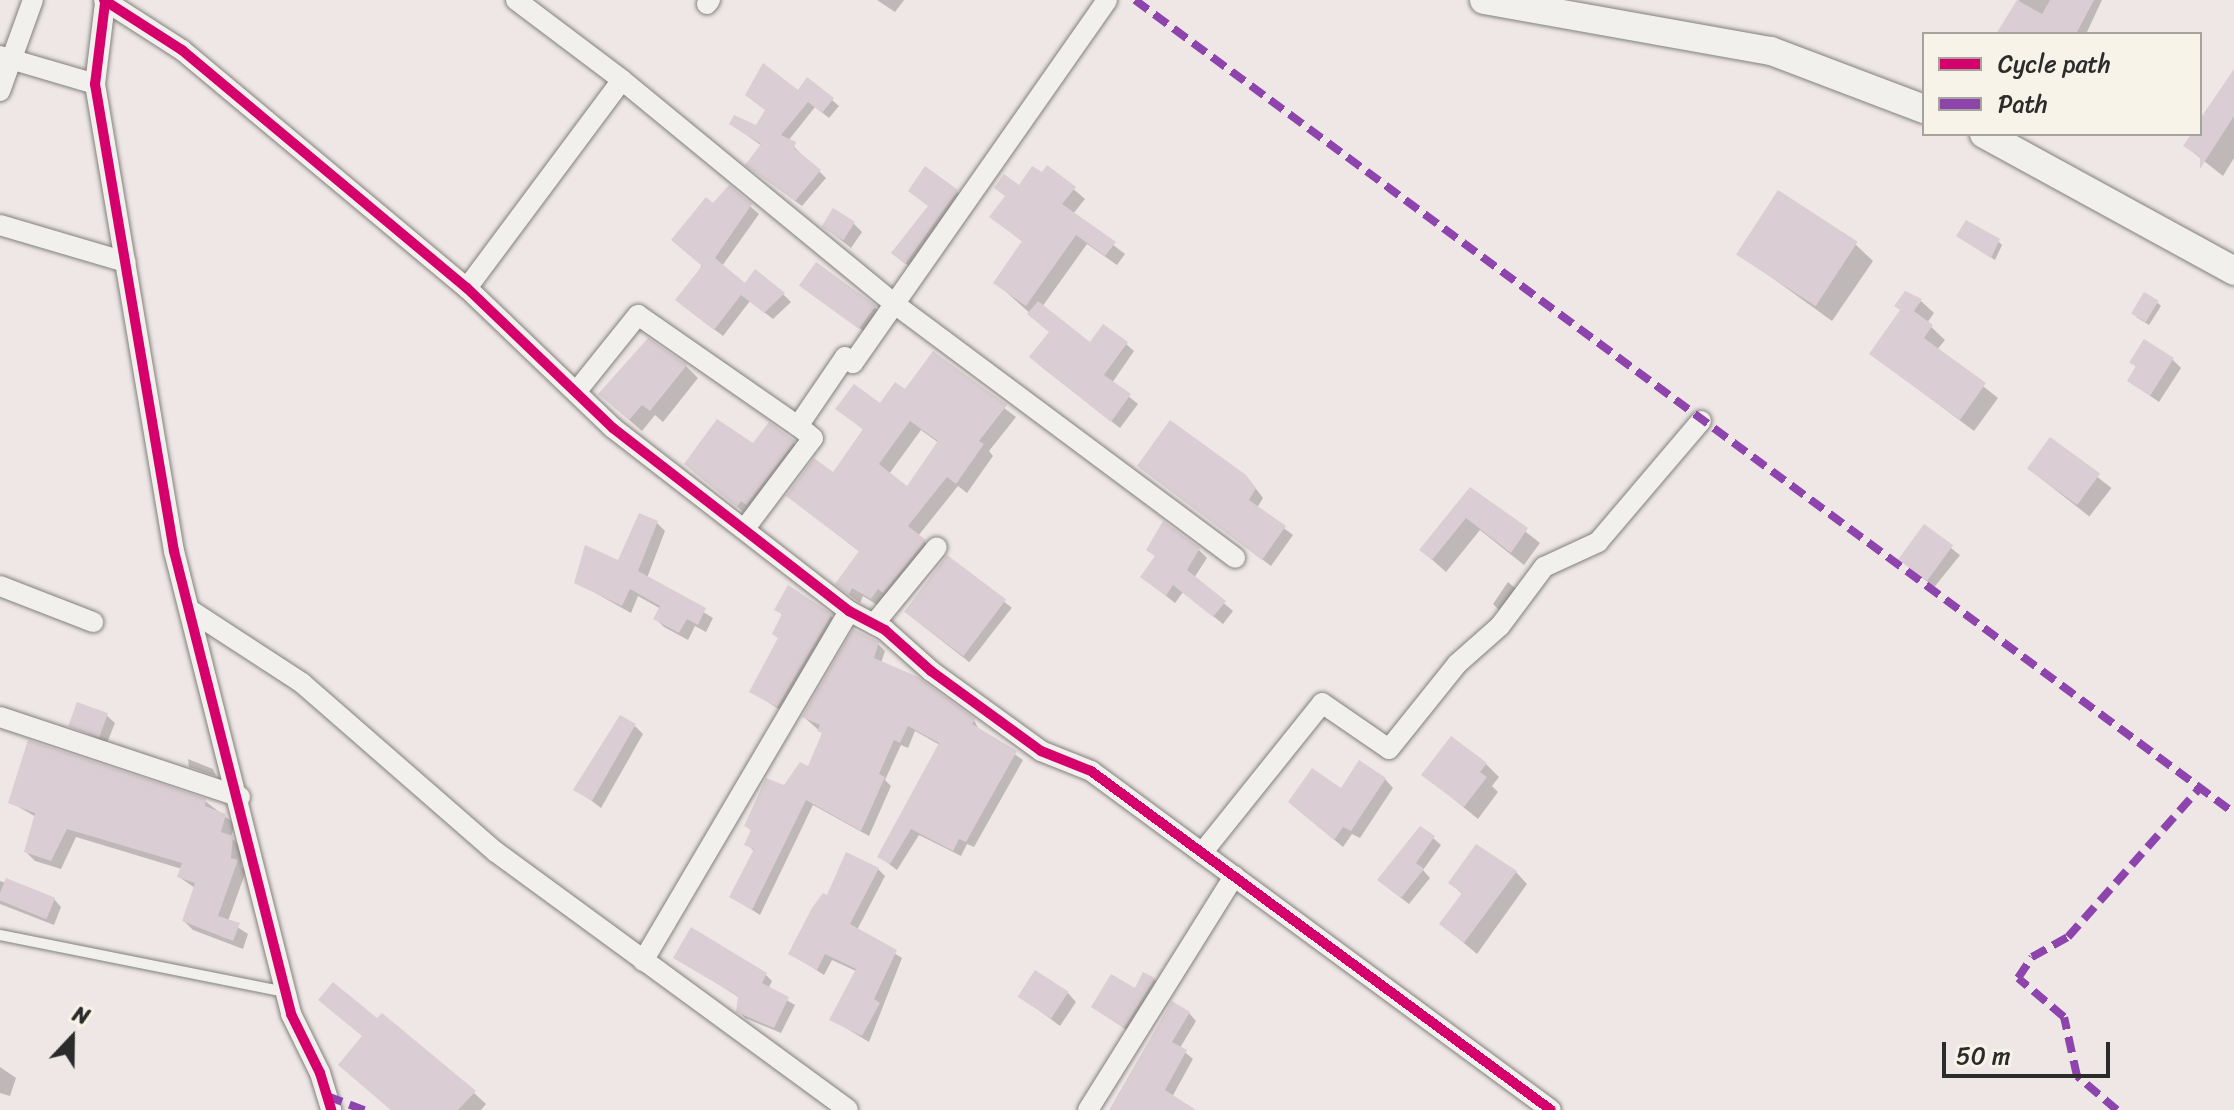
<!DOCTYPE html>
<html>
<head>
<meta charset="utf-8">
<style>
	body { margin:0 }
	#map { position:relative; width:2234px; height:1110px; overflow:hidden; background:#eee7e6; font-family:Sriracha,sans-serif }
	div>[style] { position:absolute }
	.shadow>* { inset:0; background:#0003; transform-origin:0 0 }
	.building>* { inset:0; background:#dacdd3; transform-origin:0 0 }
	.roads { filter:drop-shadow(0 0 2px #83807f) drop-shadow(0 0 2px #83807f) }
	.lane>* { height:10px; margin:-5px; padding:0 5px; transform-origin:5px; border-radius:5px; background:#f1f0ec }
	.street>* { height:20px; margin:-10px; padding:0 10px; transform-origin:10px; border-radius:10px; background:#f1f0ec }
	.secondary>* { height:28px; margin:-14px; padding:0 14px; transform-origin:14px; border-radius:14px; background:#f1f0ec }
	.quiet>* { height:8px; margin-top:-4px; transform-origin:0; background:repeating-linear-gradient(90deg,#8e44ad 0 16px,transparent 0 24px) }
	.cycleway>* { height:10px; margin:-5px; padding:0 5px; transform-origin:5px; border-radius:5px; background:#d6006c }
	span { translate:-50% -50%; white-space:nowrap; text-align:center; line-height:1.15; -webkit-text-stroke:6px #f7f3e8; paint-order:stroke }
	.legend { position:absolute; left:1922px; top:32px; width:280px; height:104px; box-sizing:border-box; background:#f7f3e8; border:2px solid #a5a39c; margin:0; padding:10px 14px; list-style:none; font-size:24px; color:#2b2b2b }
	.legend li { display:flex; align-items:center; gap:16px; height:40px }
	.legend b { width:40px; border:2px solid #a5a39c }
	.north { position:absolute; left:32px; top:998px; width:80px; height:80px; -webkit-text-stroke:6px #f7f3e8; paint-order:stroke; rotate:22deg; font-size:22px; font-weight:700; line-height:32px; text-align:center; color:#2b2b2b }
	.north::after { content:''; display:block; margin:auto; width:28px; height:36px; background:#2b2b2b; clip-path:polygon(50% 0,100% 100%,50% 72%,0 100%) }
	.scale { position:absolute; left:1942px; top:1042px; width:168px; height:36px; box-sizing:border-box; border:4px solid #2b2b2b; border-top:0; padding-left:10px; font-size:24px; line-height:28px; white-space:nowrap; color:#2b2b2b; -webkit-text-stroke:6px #f7f3e8; paint-order:stroke }
</style>
</head>
<body>
<div id="map">
	<div class="shadow">
		<div style="clip-path:polygon(877px 0,904px 0,895px 12px)"></div>
		<div style="clip-path:polygon(2019px 0,2102px 0,2086px 34px,1999px 34px)"></div>
		<div style="clip-path:polygon(2234px 72px,2234px 158px,2223px 176px,2185px 146px,2193px 134px,2200px 134px,2200px 124px)"></div>
		<div style="clip-path:polygon(798px 92px,832px 100px,839px 106px,829px 118px,815px 107px,788px 141px,826px 178px,802px 206px,754px 171px,762px 146px,731px 124px,757px 127px)"></div>
		<div style="clip-path:polygon(1048px 167px,1085px 199px,1073px 214px,1125px 254px,1117px 265px,1087px 244px,1042px 307px,1091px 345px,1126px 344px,1134px 351px,1112px 383px,1138px 404px,1120px 428px,1039px 365px,1051px 332px,996px 283px,1024px 243px,992px 217px)"></div>
		<div style="clip-path:polygon(729px 188px,759px 214px,722px 266px,745px 286px,783px 294px,791px 302px,773px 319px,750px 301px,723px 336px,686px 308px)"></div>
		<div style="clip-path:polygon(957px 192px,964px 199px,913px 269px,901px 260px)"></div>
		<div style="clip-path:polygon(854px 224px,862px 232px,851px 248px,823px 226px)"></div>
		<div style="clip-path:polygon(1958px 236px,1998px 241px,2002px 245px,1995px 260px)"></div>
		<div style="clip-path:polygon(1855px 244px,1873px 261px,1832px 321px,1738px 253px)"></div>
		<div style="clip-path:polygon(802px 286px,874px 307px,883px 315px,869px 335px)"></div>
		<div style="clip-path:polygon(1921px 301px,1934px 313px,1927px 323px,1945px 340px,1937px 350px,1998px 398px,1974px 431px,1871px 354px)"></div>
		<div style="clip-path:polygon(2158px 303px,2161px 306px,2149px 325px,2136px 317px)"></div>
		<div style="clip-path:polygon(evenodd,933px 354px,1016px 417px,989px 451px,993px 456px,967px 493px,958px 486px,918px 536px,935px 551px,882px 608px,863px 596px,860px 603px,848px 594px,860px 552px,799px 505px,834px 475px,865px 431px,838px 409px,881px 406px,906px 392px,933px 354px,921px 430px,939px 443px,907px 489px,889px 474px,921px 430px)"></div>
		<div style="clip-path:polygon(2173px 360px,2181px 368px,2159px 402px,2129px 381px,2137px 368px,2132px 362px)"></div>
		<div style="clip-path:polygon(686px 366px,698px 378px,663px 422px,655px 415px,642px 431px,613px 406px)"></div>
		<div style="left:2050px;top:440px;width:78px;height:36px;rotate:38deg"></div>
		<div style="clip-path:polygon(793px 442px,801px 450px,745px 513px,694px 472px,754px 446px)"></div>
		<div style="clip-path:polygon(1148px 473px,1254px 486px,1263px 498px,1257px 508px,1293px 535px,1271px 566px)"></div>
		<div style="clip-path:polygon(1471px 489px,1540px 543px,1524px 565px,1480px 530px,1446px 572px,1421px 550px)"></div>
		<div style="clip-path:polygon(657px 523px,665px 531px,647px 578px,713px 618px,706px 632px,695px 626px,688px 640px,664px 627px,656px 619px,661px 609px,638px 596px,631px 613px,576px 582px,619px 563px)"></div>
		<div style="left:1925px;top:527px;width:45px;height:41px;rotate:39deg"></div>
		<div style="clip-path:polygon(1148px 549px,1199px 550px,1207px 558px,1194px 578px,1233px 611px,1223px 624px,1183px 592px,1175px 603px,1142px 577px,1156px 557px)"></div>
		<div style="left:948px;top:558px;width:81px;height:69px;rotate:38deg"></div>
		<div style="clip-path:polygon(1508px 582px,1522px 594px,1501px 612px,1493px 604px)"></div>
		<div style="clip-path:polygon(777px 609px,831px 616px,839px 624px,786px 714px,751px 691px,780px 639px,784px 617px)"></div>
		<div style="clip-path:polygon(878px 644px,885px 651px,881px 663px,974px 720px,979px 730px,1023px 760px,974px 847px,967px 844px,961px 856px,919px 835px,897px 870px,880px 857px,940px 745px,915px 731px,908px 748px,901px 745px,885px 780px,891px 786px,869px 836px,813px 805px,760px 915px,732px 897px,755px 852px,747px 844px,752px 832px,747px 826px,809px 768px,824px 735px,804px 717px)"></div>
		<div style="clip-path:polygon(106px 715px,115px 723px,107px 743px,70px 725px)"></div>
		<div style="clip-path:polygon(635px 726px,643px 734px,601px 808px,576px 789px)"></div>
		<div style="clip-path:polygon(188px 759px,213px 769px,216px 776px,189px 767px)"></div>
		<div style="clip-path:polygon(1486px 764px,1499px 777px,1492px 786px,1498px 792px,1478px 819px,1424px 775px)"></div>
		<div style="clip-path:polygon(1385px 779px,1393px 788px,1360px 838px,1352px 834px,1343px 847px,1299px 810px,1341px 790px)"></div>
		<div style="clip-path:polygon(205px 801px,235px 824px,231px 837px,241px 848px,241px 866px,246px 871px,228px 921px,248px 934px,243px 949px,193px 930px,184px 921px,195px 888px,179px 877px,182px 869px,76px 837px,61px 869px,35px 861px,26px 852px,36px 817px,10px 802px)"></div>
		<div style="clip-path:polygon(1433px 838px,1441px 845px,1423px 870px,1430px 878px,1409px 904px,1387px 887px)"></div>
		<div style="clip-path:polygon(878px 869px,885px 876px,857px 930px,902px 958px,869px 1042px,831px 1019px,856px 971px,832px 960px,824px 975px,790px 953px,828px 898px)"></div>
		<div style="clip-path:polygon(1516px 872px,1527px 884px,1477px 954px,1441px 924px,1463px 895px,1451px 883px)"></div>
		<div style="clip-path:polygon(0 881px,54px 899px,61px 907px,54px 925px,0 904px)"></div>
		<div style="clip-path:polygon(692px 930px,766px 975px,772px 981px,768px 989px,795px 1005px,781px 1033px,745px 1018px,738px 1011px,740px 998px,675px 957px)"></div>
		<div style="clip-path:polygon(1154px 979px,1161px 986px,1131px 1033px,1093px 1007px)"></div>
		<div style="clip-path:polygon(1068px 993px,1076px 1002px,1060px 1026px,1020px 996px)"></div>
		<div style="clip-path:polygon(321px 1000px,474px 1093px,486px 1104px,481px 1110px,391px 1110px,340px 1065px,364px 1037px)"></div>
		<div style="clip-path:polygon(1189px 1013px,1196px 1021px,1180px 1048px,1193px 1059px,1172px 1097px,1192px 1110px,1111px 1110px)"></div>
		<div style="clip-path:polygon(0 1067px,16px 1078px,10px 1096px,0 1093px)"></div>
	</div>
	<div class="building">
		<div style="clip-path:polygon(2017px 0,2042px 14px,2050px 0,2094px 0,2076px 34px,1996px 34px)"></div>
		<div style="clip-path:polygon(763px 63px,798px 90px,807px 77px,834px 98px,822px 113px,808px 102px,781px 135px,796px 142px,794px 148px,821px 170px,795px 201px,745px 165px,761px 144px,729px 124px,734px 115px,756px 125px,765px 110px,745px 95px)"></div>
		<div style="clip-path:polygon(2234px 69px,2234px 116px,2200px 169px,2200px 157px,2183px 146px,2191px 134px,2200px 134px,2200px 119px)"></div>
		<div style="clip-path:polygon(1047px 165px,1076px 187px,1062px 204px,1116px 242px,1105px 256px,1076px 235px,1026px 306px,993px 283px,1022px 241px,989px 217px,1005px 196px,994px 188px,1004px 174px,1019px 185px,1032px 166px,1042px 172px)"></div>
		<div style="clip-path:polygon(925px 166px,958px 190px,905px 264px,891px 253px,928px 206px,908px 191px)"></div>
		<div style="clip-path:polygon(729px 185px,752px 204px,715px 258px,745px 283px,755px 269px,785px 293px,764px 313px,741px 295px,714px 330px,675px 300px,702px 266px,671px 240px,706px 197px,713px 203px)"></div>
		<div style="left:1778px;top:190px;width:95px;height:77px;rotate:33deg"></div>
		<div style="left:833px;top:208px;width:26px;height:22px;rotate:32deg"></div>
		<div style="clip-path:polygon(1966px 220px,2000px 239px,1991px 258px,1956px 236px)"></div>
		<div style="left:816px;top:262px;width:74px;height:29px;rotate:36deg"></div>
		<div style="clip-path:polygon(1905px 291px,1922px 299px,1914px 311px,1933px 325px,1924px 338px,1986px 383px,1960px 420px,1869px 354px,1900px 310px,1894px 306px)"></div>
		<div style="left:2144px;top:292px;width:17px;height:25px;rotate:31deg"></div>
		<div style="clip-path:polygon(1038px 301px,1090px 342px,1103px 324px,1128px 342px,1104px 375px,1131px 394px,1111px 422px,1029px 357px,1049px 332px,1027px 314px)"></div>
		<div style="clip-path:polygon(648px 338px,687px 365px,650px 411px,642px 405px,629px 420px,598px 394px)"></div>
		<div style="clip-path:polygon(2144px 339px,2174px 358px,2150px 396px,2127px 381px,2136px 366px,2129px 363px)"></div>
		<div style="clip-path:polygon(evenodd,933px 351px,1007px 405px,979px 441px,984px 444px,956px 484px,947px 477px,908px 526px,926px 540px,883px 593px,878px 589px,871px 599px,852px 588px,849px 595px,835px 584px,859px 551px,786px 496px,814px 458px,833px 472px,863px 429px,835px 409px,854px 384px,880px 403px,895px 382px,905px 389px,933px 351px,910px 421px,938px 441px,907px 486px,879px 464px,910px 421px)"></div>
		<div style="clip-path:polygon(717px 419px,753px 443px,769px 422px,795px 441px,746px 505px,741px 501px,737px 507px,684px 464px)"></div>
		<div style="clip-path:polygon(1170px 420px,1246px 475px,1256px 488px,1249px 500px,1286px 526px,1262px 560px,1137px 466px)"></div>
		<div style="left:2050px;top:437px;width:62px;height:39px;rotate:36deg"></div>
		<div style="clip-path:polygon(1470px 487px,1528px 528px,1511px 553px,1466px 518px,1432px 560px,1419px 550px)"></div>
		<div style="clip-path:polygon(639px 513px,658px 521px,638px 571px,706px 608px,698px 625px,687px 619px,679px 633px,653px 619px,660px 606px,630px 589px,622px 606px,574px 583px,585px 545px,618px 560px)"></div>
		<div style="clip-path:polygon(1163px 521px,1200px 548px,1187px 570px,1226px 601px,1213px 617px,1173px 585px,1166px 596px,1140px 577px,1155px 556px,1146px 550px)"></div>
		<div style="left:1924px;top:524px;width:36px;height:44px;rotate:36deg"></div>
		<div style="left:947px;top:555px;width:74px;height:71px;rotate:37deg"></div>
		<div style="clip-path:polygon(788px 585px,832px 614px,777px 707px,749px 692px,778px 638px,772px 634px,782px 614px,774px 610px)"></div>
		<div style="clip-path:polygon(853px 629px,879px 642px,874px 658px,918px 677px,975px 719px,972px 724px,1017px 751px,966px 842px,959px 839px,953px 851px,911px 829px,890px 864px,877px 857px,939px 743px,908px 726px,900px 743px,894px 740px,879px 774px,885px 777px,861px 831px,806px 800px,752px 910px,729px 897px,754px 849px,744px 845px,751px 830px,744px 826px,766px 778px,784px 785px,800px 762px,808px 766px,822px 733px,817px 731px,820px 725px,802px 717px)"></div>
		<div style="left:77px;top:702px;width:33px;height:26px;rotate:20deg"></div>
		<div style="clip-path:polygon(620px 715px,636px 724px,592px 801px,573px 790px)"></div>
		<div style="clip-path:polygon(1451px 736px,1487px 763px,1480px 772px,1487px 777px,1464px 807px,1421px 775px)"></div>
		<div style="clip-path:polygon(28px 740px,206px 799px,205px 806px,226px 814px,221px 832px,233px 836px,231px 858px,238px 860px,218px 916px,240px 923px,233px 941px,182px 921px,195px 883px,177px 877px,182px 863px,67px 829px,51px 861px,24px 852px,35px 813px,8px 803px)"></div>
		<div style="clip-path:polygon(1359px 760px,1386px 778px,1351px 831px,1343px 827px,1334px 840px,1288px 802px,1312px 768px,1341px 788px)"></div>
		<div style="clip-path:polygon(1420px 826px,1435px 836px,1416px 863px,1424px 869px,1401px 898px,1377px 880px)"></div>
		<div style="clip-path:polygon(1476px 844px,1517px 871px,1464px 943px,1439px 924px,1462px 893px,1448px 883px)"></div>
		<div style="clip-path:polygon(846px 852px,879px 868px,850px 924px,897px 950px,874px 999px,880px 1003px,862px 1036px,829px 1020px,856px 969px,825px 954px,817px 970px,788px 954px,812px 908px,823px 893px,827px 895px)"></div>
		<div style="left:6px;top:878px;width:53px;height:23px;rotate:22deg"></div>
		<div style="clip-path:polygon(691px 927px,767px 973px,762px 983px,789px 997px,774px 1028px,736px 1012px,738px 996px,673px 958px)"></div>
		<div style="left:1035px;top:970px;width:40px;height:32px;rotate:33deg"></div>
		<div style="clip-path:polygon(1143px 972px,1155px 978px,1124px 1028px,1091px 1007px,1111px 974px,1135px 988px)"></div>
		<div style="clip-path:polygon(333px 982px,377px 1018px,382px 1013px,476px 1091px,458px 1110px,391px 1110px,338px 1065px,362px 1036px,318px 1000px)"></div>
		<div style="clip-path:polygon(1172px 1001px,1190px 1012px,1172px 1042px,1187px 1050px,1165px 1090px,1196px 1110px,1109px 1110px)"></div>
	</div>
	<div class="roads">
		<div class="lane">
			<div style="left:0;top:935px;width:291px;rotate:11.3deg"></div>
		</div>
		<div class="street">
			<div style="left:104px;top:0;width:93px;rotate:32.7deg"></div>
			<div style="left:182px;top:50px;width:371px;rotate:39.9deg"></div>
			<div style="left:467px;top:288px;width:202px;rotate:43.8deg"></div>
			<div style="left:613px;top:428px;width:299px;rotate:37.8deg"></div>
			<div style="left:849px;top:611px;width:41px;rotate:27.8deg"></div>
			<div style="left:885px;top:630px;width:62px;rotate:41.7deg"></div>
			<div style="left:931px;top:671px;width:136px;rotate:36deg"></div>
			<div style="left:1041px;top:751px;width:54px;rotate:21.8deg"></div>
			<div style="left:1091px;top:771px;width:571px;rotate:36.39deg"></div>
			<div style="left:516px;top:0;width:133px;rotate:37deg"></div>
			<div style="left:622px;top:80px;width:350px;rotate:39.4deg"></div>
			<div style="left:892px;top:302px;width:428px;rotate:36.7deg"></div>
			<div style="left:105px;top:3px;width:82px;rotate:97deg"></div>
			<div style="left:95px;top:84px;width:474px;rotate:80.4deg"></div>
			<div style="left:174px;top:551px;width:478px;rotate:75.8deg"></div>
			<div style="left:291px;top:1014px;width:66px;rotate:63.8deg"></div>
			<div style="left:320px;top:1073px;width:39px;rotate:73deg"></div>
			<div style="left:707px;top:4px;width:5px;rotate:-53deg"></div>
			<div style="left:0;top:56px;width:99px;rotate:16.4deg"></div>
			<div style="left:0;top:91px;width:97px;rotate:-70.1deg"></div>
			<div style="left:0;top:225px;width:131px;rotate:16.4deg"></div>
			<div style="left:467px;top:288px;width:259px;rotate:-53.3deg"></div>
			<div style="left:576px;top:392px;width:99px;rotate:-51.2deg"></div>
			<div style="left:638px;top:315px;width:195px;rotate:34.8deg"></div>
			<div style="left:746px;top:527px;width:111px;rotate:-53deg"></div>
			<div style="left:813px;top:438px;width:19px;rotate:-141deg"></div>
			<div style="left:798px;top:426px;width:83px;rotate:-55.7deg"></div>
			<div style="left:845px;top:357px;width:10px;rotate:37deg"></div>
			<div style="left:853px;top:363px;width:443px;rotate:-55deg"></div>
			<div style="left:0;top:586px;width:100px;rotate:21.2deg"></div>
			<div style="left:190px;top:610px;width:134px;rotate:33.1deg"></div>
			<div style="left:302px;top:683px;width:257px;rotate:41.1deg"></div>
			<div style="left:496px;top:852px;width:436px;rotate:36.2deg"></div>
			<div style="left:874px;top:624px;width:99px;rotate:-50.7deg"></div>
			<div style="left:0;top:717px;width:253px;rotate:18.4deg"></div>
			<div style="left:1202px;top:853px;width:192px;rotate:-51.3deg"></div>
			<div style="left:1322px;top:703px;width:81px;rotate:34.5deg"></div>
			<div style="left:1389px;top:749px;width:109px;rotate:-51.3deg"></div>
			<div style="left:1457px;top:664px;width:57px;rotate:-41.5deg"></div>
			<div style="left:1500px;top:626px;width:74px;rotate:-53.3deg"></div>
			<div style="left:1544px;top:567px;width:60px;rotate:-24.8deg"></div>
			<div style="left:1598px;top:542px;width:159px;rotate:-49.6deg"></div>
			<div style="left:643px;top:961px;width:406px;rotate:-59.5deg"></div>
			<div style="left:1088px;top:1110px;width:276px;rotate:-58deg"></div>
		</div>
		<div class="secondary">
			<div style="left:1484px;top:0;width:291px;rotate:10.1deg"></div>
			<div style="left:1771px;top:51px;width:164px;rotate:20.8deg"></div>
			<div style="left:1984px;top:134px;width:285px;rotate:28.7deg"></div>
		</div>
	</div>
	<div class="quiet">
		<div style="left:1135px;top:0;width:1367px;rotate:36.49deg"></div>
		<div style="left:327px;top:1096px;width:40px;rotate:21deg"></div>
		<div style="left:2117px;top:1110px;width:52px;rotate:-139.6deg"></div>
		<div style="left:2077px;top:1076px;width:60px;rotate:-102.4deg"></div>
		<div style="left:2064px;top:1017px;width:60px;rotate:-139.7deg"></div>
		<div style="left:2018px;top:978px;width:25px;rotate:-56deg"></div>
		<div style="left:2032px;top:957px;width:41px;rotate:-29.1deg"></div>
		<div style="left:2068px;top:937px;width:199px;rotate:-48.5deg"></div>
	</div>
	<div class="cycleway">
		<div style="left:104px;top:0;width:93px;rotate:32.7deg"></div>
		<div style="left:182px;top:50px;width:371px;rotate:39.9deg"></div>
		<div style="left:467px;top:288px;width:202px;rotate:43.8deg"></div>
		<div style="left:613px;top:428px;width:299px;rotate:37.8deg"></div>
		<div style="left:849px;top:611px;width:41px;rotate:27.8deg"></div>
		<div style="left:885px;top:630px;width:62px;rotate:41.7deg"></div>
		<div style="left:931px;top:671px;width:136px;rotate:36deg"></div>
		<div style="left:1041px;top:751px;width:54px;rotate:21.8deg"></div>
		<div style="left:1091px;top:771px;width:571px;rotate:36.39deg"></div>
		<div style="left:105px;top:3px;width:82px;rotate:97deg"></div>
		<div style="left:95px;top:84px;width:474px;rotate:80.4deg"></div>
		<div style="left:174px;top:551px;width:478px;rotate:75.8deg"></div>
		<div style="left:291px;top:1014px;width:66px;rotate:63.8deg"></div>
		<div style="left:320px;top:1073px;width:39px;rotate:73deg"></div>
	</div>
	<ul class="legend">
	<li><b style="height:10px;background:#d6006c"></b>Cycle path</li>
	<li><b style="height:10px;background:#8e44ad"></b>Path</li>
	</ul>
	<div class="north">N</div>
	<div class="scale">50 m</div>
</div>
</body>
</html>
